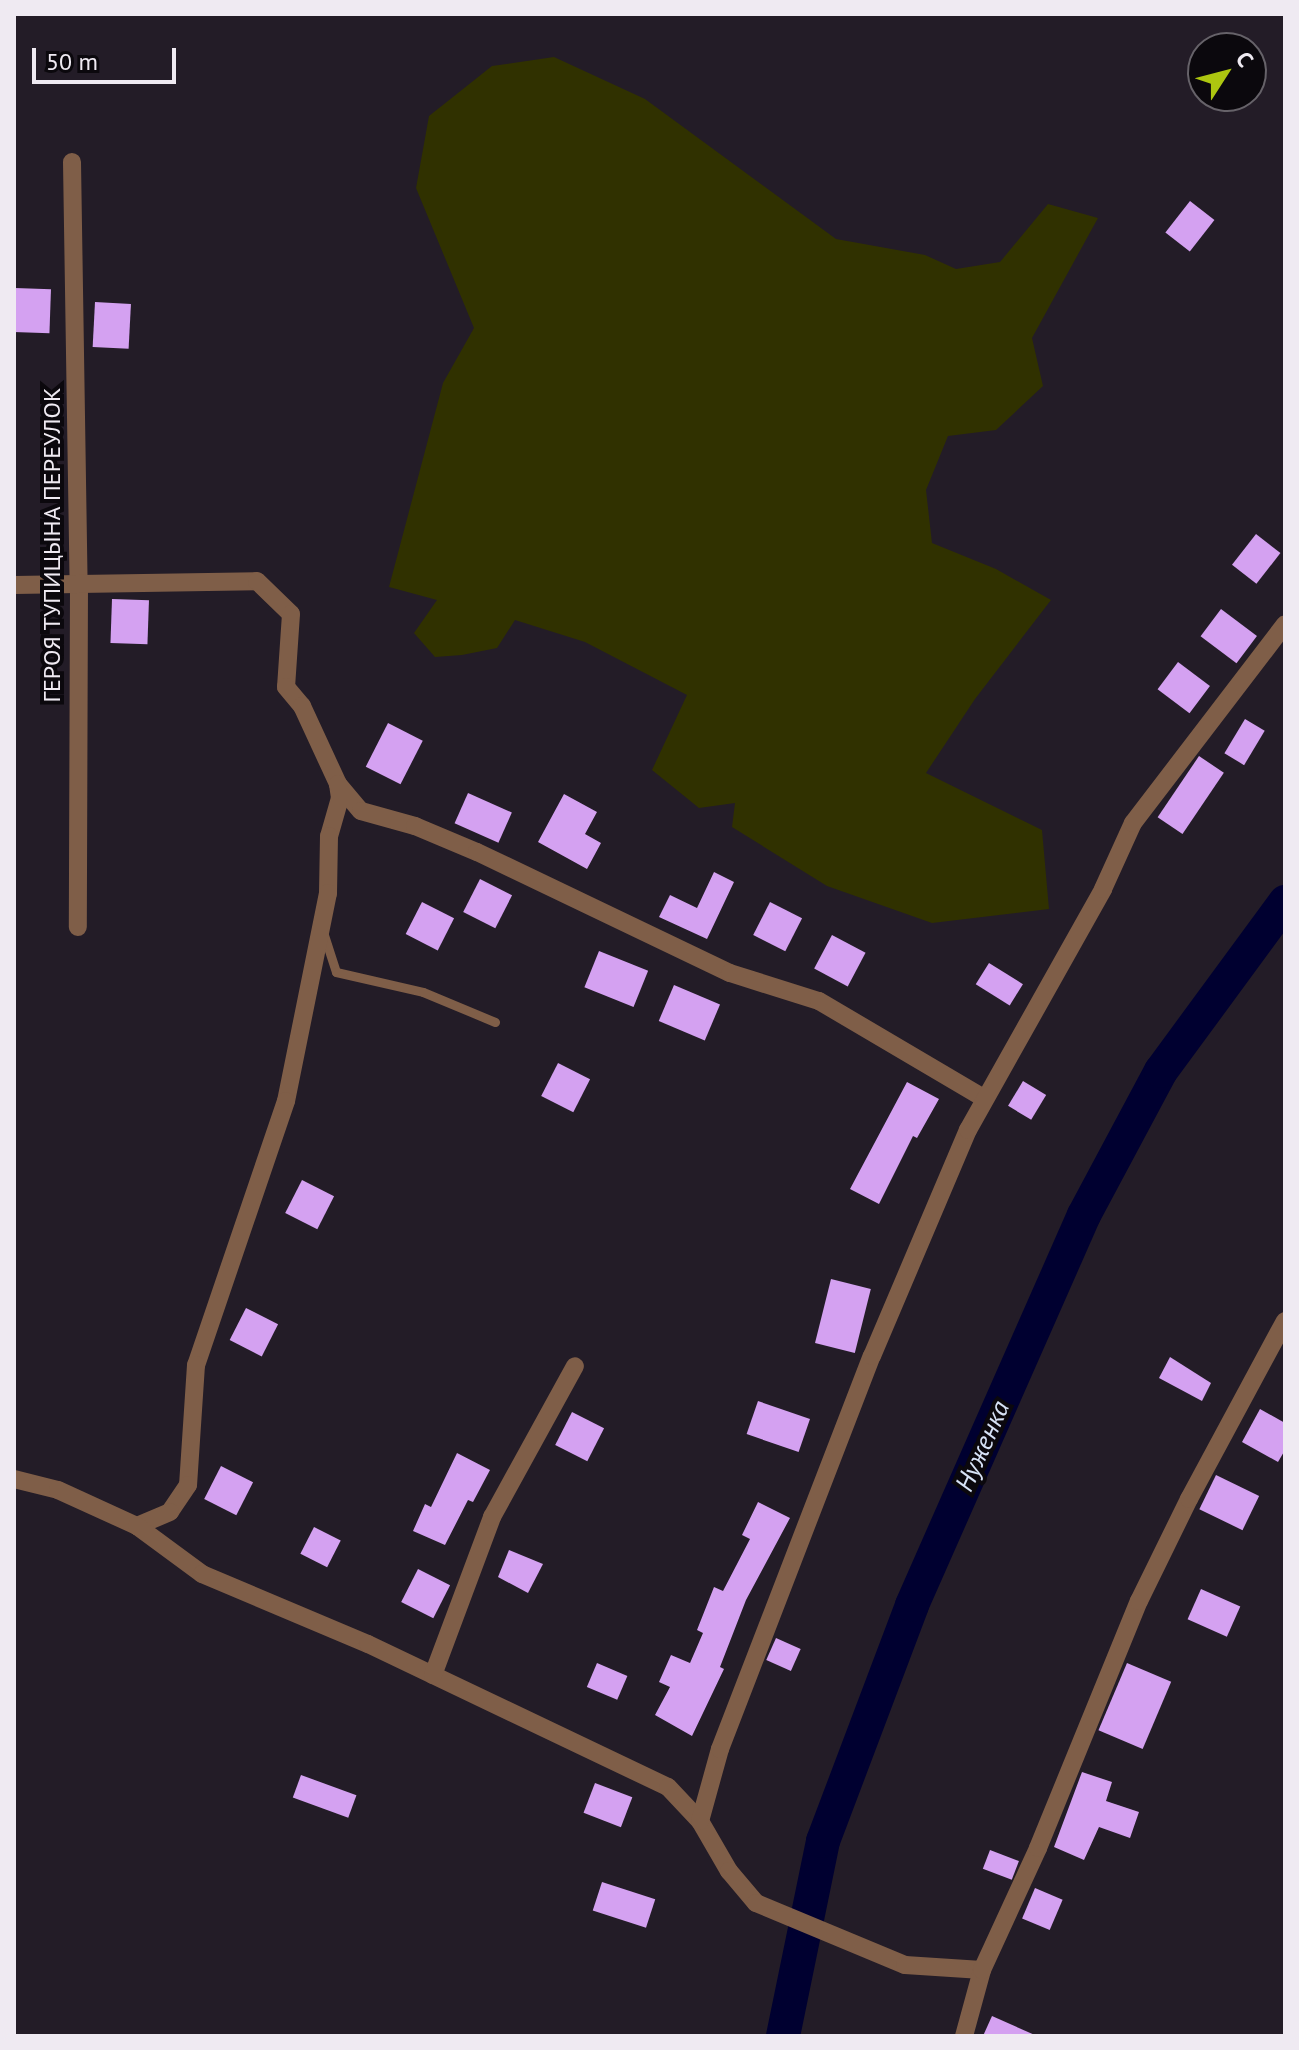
<!DOCTYPE html>
<html>
<head>
<meta charset="utf-8">
<style>
	body { margin:0 }
	#map { position:relative; width:1299px; height:2050px; overflow:hidden; background:#231c27; font-family:"PT Sans",sans-serif }
	div>[style] { position:absolute }
	.green>* { inset:0; background:#303100 }
	.river>* { height:34px; margin:-17px; padding:0 17px; transform-origin:17px; border-radius:17px; background:#000030 }
	.building>* { inset:0; background:#d4a1f1; transform-origin:0 0 }
	.service>* { height:9px; margin:-4.5px; padding:0 4.5px; transform-origin:4.5px; border-radius:4.5px; background:#7f5e48 }
	.minor>* { height:18px; margin:-9px; padding:0 9px; transform-origin:9px; border-radius:9px; background:#7f5e48 }
	span { translate:-50% -50%; white-space:nowrap; text-align:center; line-height:1.15; -webkit-text-stroke:8px #0b080d; paint-order:stroke }
	.street-label { font-size:24px; color:#efeaf2 }
	.water-label { font-size:26px; color:#d7e2f6; font-style:italic }
	.frame { position:absolute; inset:0; border:16px solid #efeaf2; pointer-events:none }
	.north { position:absolute; left:1187px; top:32px; width:80px; height:80px; box-sizing:border-box; background:#0b080d; border:2px solid #666269; border-radius:50%; rotate:54deg; font-size:22px; font-weight:700; line-height:32px; text-align:center; color:#efeaf2 }
	.north::after { content:''; display:block; margin:auto; width:28px; height:36px; background:#adc610; clip-path:polygon(50% 0,100% 100%,50% 72%,0 100%) }
	.scale { position:absolute; left:32px; top:48px; width:144px; height:36px; box-sizing:border-box; border:4px solid #efeaf2; border-top:0; padding-left:10px; font-size:24px; line-height:28px; white-space:nowrap; color:#efeaf2; -webkit-text-stroke:6px #0b080d; paint-order:stroke }
</style>
</head>
<body>
<div id="map">
	<div class="green">
		<div style="clip-path:polygon(554px 57px,645px 99px,836px 239px,925px 255px,956px 269px,1000px 262px,1048px 204px,1098px 218px,1032px 338px,1043px 386px,996px 430px,948px 436px,926px 490px,932px 543px,996px 569px,1051px 600px,975px 699px,926px 773px,1042px 830px,1049px 909px,932px 923px,827px 886px,732px 827px,735px 803px,699px 808px,652px 770px,687px 695px,585px 642px,515px 620px,497px 648px,462px 655px,435px 657px,414px 633px,437px 600px,389px 587px,443px 383px,474px 328px,416px 188px,429px 116px,492px 66px)"></div>
	</div>
	<div class="river">
		<div style="left:783px;top:2036px;width:199px;rotate:-78.4deg"></div>
		<div style="left:823px;top:1841px;width:252px;rotate:-69.3deg"></div>
		<div style="left:912px;top:1605px;width:426px;rotate:-66.2deg"></div>
		<div style="left:1084px;top:1215px;width:163px;rotate:-61.9deg"></div>
		<div style="left:1161px;top:1071px;width:210px;rotate:-53.7deg"></div>
	</div>
	<div class="building">
		<div style="left:1190px;top:201px;width:31px;height:40px;rotate:38deg"></div>
		<div style="left:15px;top:288px;width:36px;height:44px;rotate:2deg"></div>
		<div style="left:95px;top:302px;width:36px;height:45px;rotate:3deg"></div>
		<div style="left:1256px;top:534px;width:31px;height:39px;rotate:38deg"></div>
		<div style="left:112px;top:599px;width:37px;height:44px;rotate:2deg"></div>
		<div style="left:1221px;top:609px;width:45px;height:34px;rotate:37deg"></div>
		<div style="left:1178px;top:662px;width:40px;height:34px;rotate:37deg"></div>
		<div style="left:1245px;top:719px;width:23px;height:40px;rotate:31deg"></div>
		<div style="left:388px;top:723px;width:39px;height:49px;rotate:27deg"></div>
		<div style="left:1199px;top:756px;width:30px;height:74px;rotate:34deg"></div>
		<div style="left:468px;top:793px;width:48px;height:33px;rotate:24deg"></div>
		<div style="clip-path:polygon(564px 794px,597px 812px,585px 834px,601px 843px,587px 869px,538px 842px)"></div>
		<div style="clip-path:polygon(714px 872px,734px 882px,707px 939px,659px 917px,670px 895px,697px 908px)"></div>
		<div style="left:480px;top:879px;width:36px;height:37px;rotate:27deg"></div>
		<div style="left:422px;top:902px;width:36px;height:36px;rotate:27deg"></div>
		<div style="left:770px;top:902px;width:36px;height:37px;rotate:27deg"></div>
		<div style="left:832px;top:935px;width:38px;height:38px;rotate:28deg"></div>
		<div style="left:599px;top:951px;width:53px;height:39px;rotate:22deg"></div>
		<div style="left:989px;top:963px;width:40px;height:25px;rotate:32deg"></div>
		<div style="left:674px;top:985px;width:50px;height:39px;rotate:23deg"></div>
		<div style="left:558px;top:1063px;width:36px;height:37px;rotate:27deg"></div>
		<div style="left:1023px;top:1081px;width:27px;height:29px;rotate:31deg"></div>
		<div style="clip-path:polygon(907px 1082px,939px 1099px,917px 1138px,913px 1136px,879px 1204px,850px 1189px)"></div>
		<div style="left:302px;top:1180px;width:36px;height:37px;rotate:27deg"></div>
		<div style="left:831px;top:1279px;width:41px;height:66px;rotate:14deg"></div>
		<div style="left:246px;top:1308px;width:36px;height:36px;rotate:27deg"></div>
		<div style="clip-path:polygon(1170px 1357px,1211px 1383px,1202px 1401px,1159px 1378px)"></div>
		<div style="left:758px;top:1401px;width:55px;height:35px;rotate:19deg"></div>
		<div style="clip-path:polygon(1260px 1409px,1285px 1423px,1285px 1450px,1278px 1462px,1242px 1442px)"></div>
		<div style="left:572px;top:1412px;width:36px;height:37px;rotate:27deg"></div>
		<div style="clip-path:polygon(457px 1453px,490px 1470px,473px 1502px,468px 1500px,445px 1545px,413px 1531px,425px 1504px,431px 1507px)"></div>
		<div style="left:221px;top:1466px;width:36px;height:37px;rotate:27deg"></div>
		<div style="left:1216px;top:1475px;width:48px;height:38px;rotate:26deg"></div>
		<div style="clip-path:polygon(758px 1502px,790px 1518px,746px 1600px,720px 1667px,724px 1669px,692px 1736px,655px 1715px,670px 1687px,659px 1682px,671px 1655px,690px 1663px,703px 1633px,697px 1630px,714px 1587px,723px 1591px,750px 1539px,742px 1535px)"></div>
		<div style="left:314px;top:1527px;width:30px;height:30px;rotate:27deg"></div>
		<div style="clip-path:polygon(509px 1550px,543px 1564px,528px 1593px,498px 1577px)"></div>
		<div style="left:418px;top:1569px;width:36px;height:37px;rotate:27deg"></div>
		<div style="left:1201px;top:1589px;width:43px;height:33px;rotate:24deg"></div>
		<div style="left:776px;top:1638px;width:27px;height:24px;rotate:24deg"></div>
		<div style="left:597px;top:1663px;width:33px;height:26px;rotate:23deg"></div>
		<div style="left:1127px;top:1663px;width:48px;height:73px;rotate:23deg"></div>
		<div style="clip-path:polygon(1082px 1772px,1112px 1782px,1106px 1801px,1139px 1812px,1130px 1838px,1099px 1827px,1084px 1860px,1054px 1847px)"></div>
		<div style="left:301px;top:1775px;width:59px;height:24px;rotate:20deg"></div>
		<div style="left:595px;top:1783px;width:40px;height:32px;rotate:21deg"></div>
		<div style="left:990px;top:1850px;width:31px;height:20px;rotate:21deg"></div>
		<div style="left:602px;top:1882px;width:56px;height:30px;rotate:18deg"></div>
		<div style="left:1035px;top:1888px;width:30px;height:33px;rotate:23deg"></div>
		<div style="clip-path:polygon(992px 2016px,1037px 2036px,983px 2036px)"></div>
	</div>
	<div class="service">
		<div style="left:324px;top:935px;width:39px;rotate:72deg"></div>
		<div style="left:336px;top:972px;width:89px;rotate:12.9deg"></div>
		<div style="left:423px;top:992px;width:78px;rotate:22.6deg"></div>
	</div>
	<div class="minor">
		<div style="left:72px;top:162px;width:424px;rotate:89.1deg"></div>
		<div style="left:79px;top:586px;width:341px;rotate:90.2deg"></div>
		<div style="left:14px;top:585px;width:243px;rotate:-0.9deg"></div>
		<div style="left:257px;top:581px;width:47px;rotate:44.1deg"></div>
		<div style="left:291px;top:614px;width:73px;rotate:93.9deg"></div>
		<div style="left:286px;top:687px;width:25px;rotate:50deg"></div>
		<div style="left:302px;top:706px;width:86px;rotate:65.2deg"></div>
		<div style="left:338px;top:784px;width:14px;rotate:82deg"></div>
		<div style="left:340px;top:798px;width:40px;rotate:106deg"></div>
		<div style="left:329px;top:836px;width:57px;rotate:91deg"></div>
		<div style="left:328px;top:893px;width:212px;rotate:101.4deg"></div>
		<div style="left:286px;top:1101px;width:279px;rotate:108.8deg"></div>
		<div style="left:196px;top:1365px;width:120px;rotate:93.8deg"></div>
		<div style="left:188px;top:1485px;width:32px;rotate:124deg"></div>
		<div style="left:170px;top:1512px;width:36px;rotate:157deg"></div>
		<div style="left:338px;top:784px;width:35px;rotate:50deg"></div>
		<div style="left:361px;top:811px;width:56px;rotate:15.5deg"></div>
		<div style="left:415px;top:826px;width:67px;rotate:22.8deg"></div>
		<div style="left:477px;top:852px;width:280px;rotate:25.6deg"></div>
		<div style="left:730px;top:973px;width:93px;rotate:17.5deg"></div>
		<div style="left:819px;top:1001px;width:191px;rotate:30.5deg"></div>
		<div style="left:14px;top:1479px;width:45px;rotate:14deg"></div>
		<div style="left:58px;top:1490px;width:87px;rotate:24.5deg"></div>
		<div style="left:137px;top:1526px;width:81px;rotate:36.4deg"></div>
		<div style="left:202px;top:1574px;width:180px;rotate:22.9deg"></div>
		<div style="left:368px;top:1644px;width:332px;rotate:25.5deg"></div>
		<div style="left:668px;top:1787px;width:47px;rotate:46.7deg"></div>
		<div style="left:700px;top:1821px;width:58px;rotate:59.9deg"></div>
		<div style="left:729px;top:1871px;width:42px;rotate:49.8deg"></div>
		<div style="left:756px;top:1903px;width:161px;rotate:22.6deg"></div>
		<div style="left:905px;top:1965px;width:77px;rotate:3.7deg"></div>
		<div style="left:433px;top:1675px;width:169px;rotate:-69.5deg"></div>
		<div style="left:492px;top:1517px;width:172px;rotate:-61.2deg"></div>
		<div style="left:700px;top:1821px;width:75px;rotate:-74.5deg"></div>
		<div style="left:720px;top:1749px;width:421px;rotate:-68.9deg"></div>
		<div style="left:872px;top:1356px;width:246px;rotate:-67deg"></div>
		<div style="left:968px;top:1130px;width:276px;rotate:-60.7deg"></div>
		<div style="left:1103px;top:889px;width:72px;rotate:-65.6deg"></div>
		<div style="left:1133px;top:823px;width:250px;rotate:-52.6deg"></div>
		<div style="left:964px;top:2036px;width:68px;rotate:-74.7deg"></div>
		<div style="left:982px;top:1970px;width:134px;rotate:-65.3deg"></div>
		<div style="left:1038px;top:1848px;width:267px;rotate:-67.8deg"></div>
		<div style="left:1139px;top:1601px;width:114px;rotate:-63.9deg"></div>
		<div style="left:1189px;top:1499px;width:202px;rotate:-61.7deg"></div>
	</div>
	<div class="street-label">
		<span style="left:52px;top:545px;rotate:-90deg">ГЕРОЯ ТУПИЦЫНА ПЕРЕУЛОК</span>
	</div>
	<div class="water-label">
		<span style="left:982px;top:1446px;rotate:-66deg">Нуженка</span>
	</div>
	<div class="frame"></div>
	<div class="north">С</div>
	<div class="scale">50 m</div>
</div>
</body>
</html>
